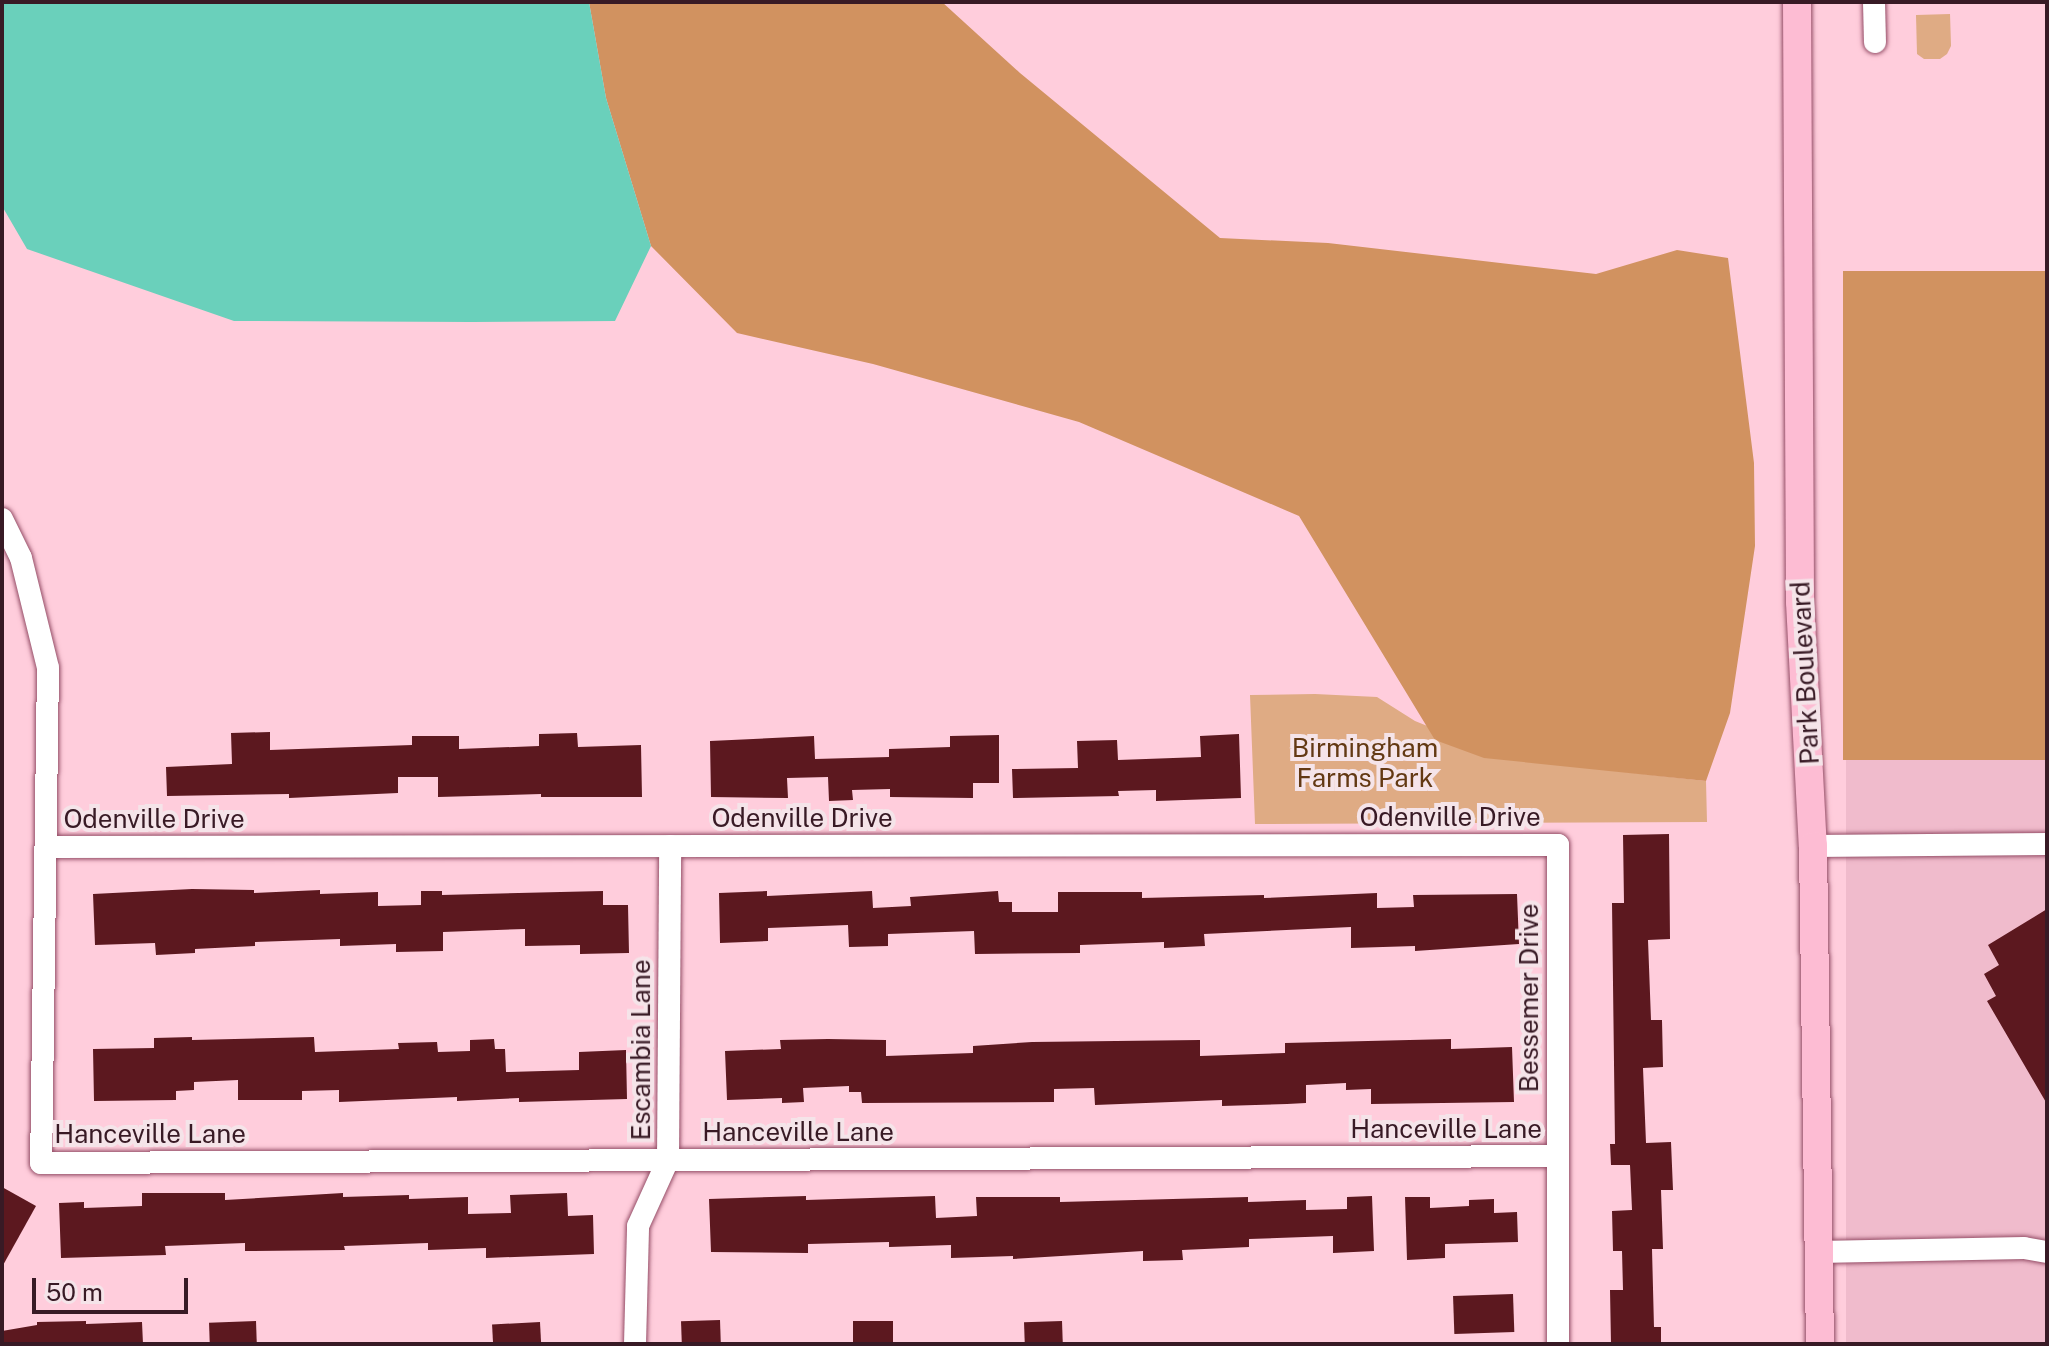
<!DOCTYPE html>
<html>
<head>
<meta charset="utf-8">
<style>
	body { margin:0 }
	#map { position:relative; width:2049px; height:1346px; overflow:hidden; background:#ffcddc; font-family:"Public Sans",sans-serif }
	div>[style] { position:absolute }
	.built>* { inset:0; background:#f0bbcc; transform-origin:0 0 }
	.green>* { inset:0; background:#dfab84 }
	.forest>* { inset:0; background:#d19260; transform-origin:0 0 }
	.water>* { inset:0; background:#6ad0bb }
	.building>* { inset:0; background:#5c181f; transform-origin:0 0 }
	.roads { filter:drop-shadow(0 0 2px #954e67) drop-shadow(0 0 2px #954e67) }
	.minor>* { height:22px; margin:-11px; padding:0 11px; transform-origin:11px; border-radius:11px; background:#fff }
	.major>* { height:28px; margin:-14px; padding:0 14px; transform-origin:14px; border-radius:14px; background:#fdbcd3 }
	span { translate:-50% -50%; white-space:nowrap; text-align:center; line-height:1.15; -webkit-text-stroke:8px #f5e4e9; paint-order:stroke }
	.street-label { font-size:26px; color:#381a25 }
	.park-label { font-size:26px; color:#633913 }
	.frame { position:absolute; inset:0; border:4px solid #381a25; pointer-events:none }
	.scale { position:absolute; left:32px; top:1278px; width:156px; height:36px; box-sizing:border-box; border:4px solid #381a25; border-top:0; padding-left:10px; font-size:24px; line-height:28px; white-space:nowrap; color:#381a25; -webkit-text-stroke:6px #f5e4e9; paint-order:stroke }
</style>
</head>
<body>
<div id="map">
	<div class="built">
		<div style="left:2047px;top:760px;width:584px;height:201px;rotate:90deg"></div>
	</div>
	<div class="green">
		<div style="clip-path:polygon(1950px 14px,1951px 46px,1947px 54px,1940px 59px,1924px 59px,1917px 54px,1916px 15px)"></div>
		<div style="clip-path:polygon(1315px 694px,1377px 697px,1415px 721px,1509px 759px,1706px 781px,1707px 822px,1255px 824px,1250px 695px)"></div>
	</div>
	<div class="forest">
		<div style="clip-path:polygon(589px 2px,942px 2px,1020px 73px,1220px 238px,1328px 243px,1596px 274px,1677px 250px,1728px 258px,1754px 463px,1755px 546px,1730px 713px,1706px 781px,1484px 758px,1435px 740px,1299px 516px,1079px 422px,873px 364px,737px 333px,651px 246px,606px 98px)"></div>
		<div style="left:2047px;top:271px;width:489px;height:204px;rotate:90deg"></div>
	</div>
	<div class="water">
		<div style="clip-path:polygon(2px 2px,589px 2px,606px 98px,651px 246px,615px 321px,472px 322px,234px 321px,27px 249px,2px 206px)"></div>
	</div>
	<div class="building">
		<div style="clip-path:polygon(270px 732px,270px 750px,412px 745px,412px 736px,459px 736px,459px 749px,539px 746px,539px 734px,577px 733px,578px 747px,641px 745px,642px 797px,541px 797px,541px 794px,438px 797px,438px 777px,398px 777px,398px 793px,289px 798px,289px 794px,167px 796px,166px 767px,232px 764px,231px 733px)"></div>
		<div style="clip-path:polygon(1239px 734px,1241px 798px,1156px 801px,1156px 790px,1118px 791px,1119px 796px,1013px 798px,1012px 769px,1078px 768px,1077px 741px,1117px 740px,1118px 760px,1201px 757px,1200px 736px)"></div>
		<div style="clip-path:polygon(999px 735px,999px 783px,973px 783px,973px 798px,890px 797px,890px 789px,852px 790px,853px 800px,829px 801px,828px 777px,787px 778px,788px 798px,711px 797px,710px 741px,814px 736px,815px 759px,889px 757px,889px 749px,950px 747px,950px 736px)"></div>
		<div style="clip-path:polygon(1669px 834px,1670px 939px,1648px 940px,1651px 1020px,1662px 1020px,1663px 1067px,1643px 1068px,1646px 1143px,1671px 1142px,1673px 1190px,1661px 1190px,1663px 1249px,1652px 1249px,1654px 1327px,1661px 1327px,1661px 1344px,1611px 1344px,1610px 1290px,1623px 1290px,1622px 1251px,1613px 1251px,1612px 1211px,1632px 1210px,1630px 1165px,1611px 1165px,1610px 1144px,1615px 1144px,1612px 903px,1624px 903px,1623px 835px)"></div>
		<div style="clip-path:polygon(192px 889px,254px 890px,254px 893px,320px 890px,320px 894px,378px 892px,378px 906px,421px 905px,421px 891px,442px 891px,442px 895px,603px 891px,603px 905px,628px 905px,629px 953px,580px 954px,580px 945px,525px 946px,525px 929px,443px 932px,443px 951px,396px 952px,396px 944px,340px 946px,340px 939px,255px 942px,255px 946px,195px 949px,195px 953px,156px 955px,155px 943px,95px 945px,93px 894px)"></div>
		<div style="clip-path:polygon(767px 891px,767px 896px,872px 891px,873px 908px,911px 906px,910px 897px,998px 891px,999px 902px,1012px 902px,1012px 912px,1058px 912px,1058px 892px,1142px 892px,1142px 898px,1264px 895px,1264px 898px,1377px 893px,1377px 908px,1414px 907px,1413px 895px,1517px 894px,1519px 944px,1415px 951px,1415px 946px,1351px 948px,1351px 927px,1204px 934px,1205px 946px,1164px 948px,1164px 942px,1080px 945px,1080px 953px,975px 954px,974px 931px,888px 934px,888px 946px,849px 947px,848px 925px,768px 928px,768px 941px,720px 943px,719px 893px)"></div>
		<div style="clip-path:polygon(2047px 909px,2047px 1104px,1987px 1001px,1996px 996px,1984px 974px,1999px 965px,1988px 945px)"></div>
		<div style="clip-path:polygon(192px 1037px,192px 1040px,314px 1037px,315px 1052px,399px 1049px,398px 1043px,437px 1042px,438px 1052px,470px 1051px,470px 1040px,494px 1039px,495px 1049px,505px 1049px,506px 1072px,579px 1070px,579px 1052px,626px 1050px,627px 1099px,519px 1102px,519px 1098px,457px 1101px,457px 1097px,339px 1102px,339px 1090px,302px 1091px,302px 1100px,238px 1100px,238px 1080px,194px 1082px,194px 1090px,176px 1091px,176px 1100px,94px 1101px,93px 1049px,154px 1048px,154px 1038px)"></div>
		<div style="clip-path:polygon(828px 1039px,886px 1040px,886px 1056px,973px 1053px,973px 1046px,1032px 1042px,1200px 1040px,1200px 1056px,1285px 1053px,1285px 1043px,1451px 1039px,1451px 1049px,1512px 1047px,1514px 1102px,1371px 1104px,1371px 1089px,1346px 1090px,1346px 1083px,1306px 1085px,1306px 1103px,1287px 1104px,1222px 1106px,1222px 1100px,1095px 1105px,1094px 1088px,1054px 1089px,1054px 1102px,862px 1103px,861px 1092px,849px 1092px,849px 1086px,803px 1088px,804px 1102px,782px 1103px,782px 1098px,727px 1100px,725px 1051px,781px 1049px,780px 1040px)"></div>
		<div style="clip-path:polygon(2px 1187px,36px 1206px,2px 1267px)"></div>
		<div style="clip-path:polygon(142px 1193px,225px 1193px,225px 1200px,343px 1193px,343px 1197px,409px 1195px,409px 1199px,468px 1197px,468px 1214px,511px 1213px,510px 1195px,567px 1193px,568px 1216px,593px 1215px,594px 1254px,486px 1258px,486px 1248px,428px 1250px,428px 1243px,344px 1246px,345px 1250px,245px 1251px,245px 1243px,165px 1246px,166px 1255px,61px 1258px,59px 1203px,84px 1202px,84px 1208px,142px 1206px)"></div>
		<div style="clip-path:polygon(806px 1196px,806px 1200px,935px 1196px,936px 1218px,977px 1216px,976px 1197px,1060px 1197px,1060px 1202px,1248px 1197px,1248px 1202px,1306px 1200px,1306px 1210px,1347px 1209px,1347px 1197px,1372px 1196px,1374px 1251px,1333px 1253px,1333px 1236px,1249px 1239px,1249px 1247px,1182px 1250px,1183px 1260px,1143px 1261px,1143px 1251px,1013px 1259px,1013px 1256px,951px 1258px,951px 1245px,889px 1247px,889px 1242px,808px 1244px,808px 1253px,711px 1252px,709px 1199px)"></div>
		<div style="clip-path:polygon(1405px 1197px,1430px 1197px,1430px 1208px,1469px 1206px,1469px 1200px,1494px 1199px,1494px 1213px,1517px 1212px,1518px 1242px,1445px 1244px,1445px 1258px,1407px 1260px)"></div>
		<div style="left:1513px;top:1294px;width:38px;height:60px;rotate:88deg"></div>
		<div style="left:720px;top:1320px;width:24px;height:39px;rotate:88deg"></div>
		<div style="clip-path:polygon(86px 1321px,86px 1324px,142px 1322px,143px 1344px,2px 1344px,2px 1331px,37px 1325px,37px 1322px)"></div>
		<div style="left:256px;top:1321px;width:23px;height:47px;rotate:88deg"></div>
		<div style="left:893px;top:1321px;width:23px;height:40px;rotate:90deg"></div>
		<div style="left:1062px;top:1321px;width:23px;height:38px;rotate:88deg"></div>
		<div style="left:540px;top:1322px;width:22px;height:48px;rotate:87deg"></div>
	</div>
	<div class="roads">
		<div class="minor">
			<div style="left:1874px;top:2px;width:40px;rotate:88.6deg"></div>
			<div style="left:2px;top:519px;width:43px;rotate:64deg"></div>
			<div style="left:21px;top:558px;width:113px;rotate:76.2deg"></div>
			<div style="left:48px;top:668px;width:495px;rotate:90.8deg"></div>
			<div style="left:41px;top:1163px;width:1515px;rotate:-0.26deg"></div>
			<div style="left:1813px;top:846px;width:234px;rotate:-0.5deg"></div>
			<div style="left:46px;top:847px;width:1512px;rotate:-0.08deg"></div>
			<div style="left:1558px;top:845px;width:499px;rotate:90deg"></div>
			<div style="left:1818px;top:1252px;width:206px;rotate:-1.1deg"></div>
			<div style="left:2024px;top:1248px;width:23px;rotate:10deg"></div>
			<div style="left:635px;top:1344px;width:118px;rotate:-88.5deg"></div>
			<div style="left:638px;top:1226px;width:72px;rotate:-65.6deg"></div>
			<div style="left:668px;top:1160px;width:314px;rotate:-89.6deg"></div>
		</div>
		<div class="major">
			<div style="left:1797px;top:2px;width:600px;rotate:89.71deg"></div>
			<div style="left:1800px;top:602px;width:244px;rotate:87deg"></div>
			<div style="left:1813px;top:846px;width:498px;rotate:89.2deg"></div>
		</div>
	</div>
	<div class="street-label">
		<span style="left:1805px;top:673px;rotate:-93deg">Park Boulevard</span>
		<span style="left:1450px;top:817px">Odenville Drive</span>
		<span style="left:802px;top:818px">Odenville Drive</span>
		<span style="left:154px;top:819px">Odenville Drive</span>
		<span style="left:1529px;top:998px;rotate:-90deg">Bessemer Drive</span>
		<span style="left:641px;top:1050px;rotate:-90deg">Escambia Lane</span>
		<span style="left:1446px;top:1129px">Hanceville Lane</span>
		<span style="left:798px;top:1132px">Hanceville Lane</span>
		<span style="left:150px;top:1134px">Hanceville Lane</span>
	</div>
	<div class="park-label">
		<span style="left:1365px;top:763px">Birmingham<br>Farms Park</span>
	</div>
	<div class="frame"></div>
	<div class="scale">50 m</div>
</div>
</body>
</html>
